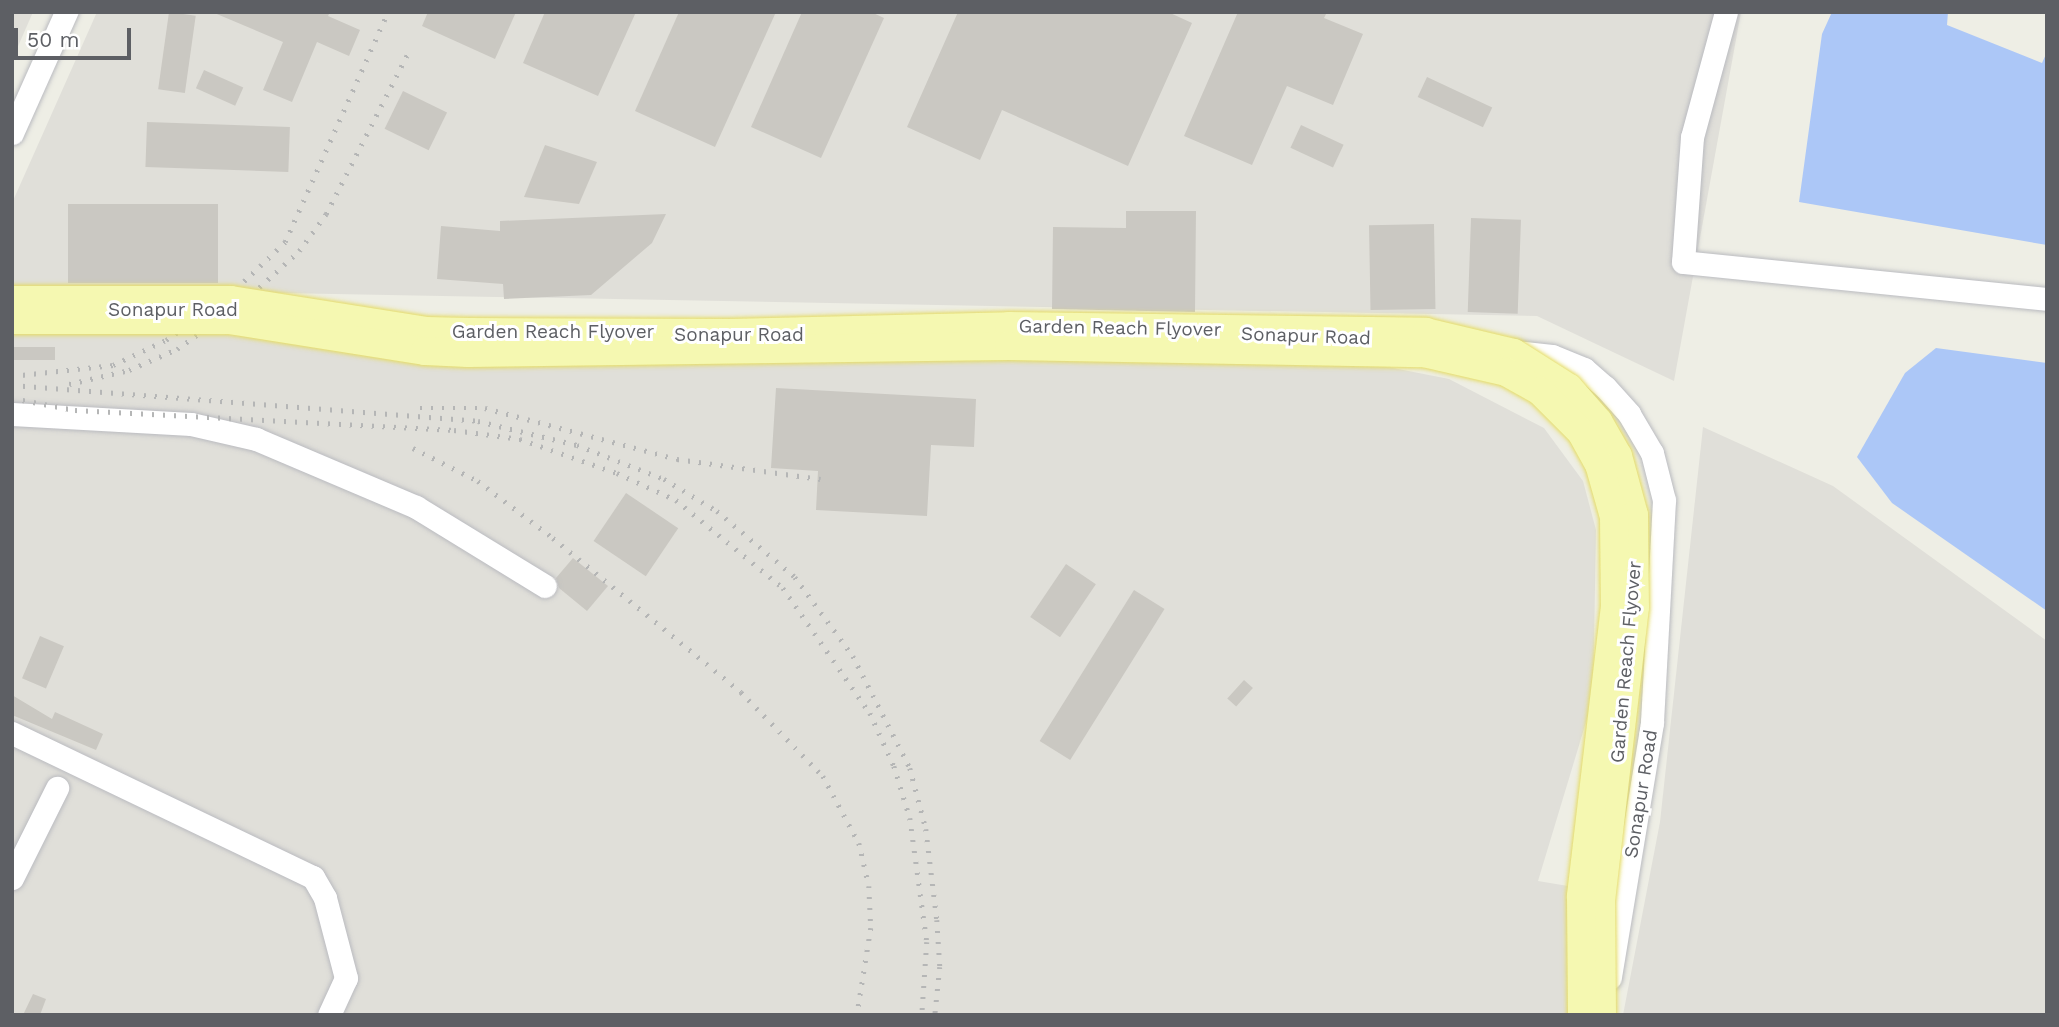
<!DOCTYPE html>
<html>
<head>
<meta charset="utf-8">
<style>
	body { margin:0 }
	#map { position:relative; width:2059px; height:1027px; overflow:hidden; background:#eeeee5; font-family:"Work Sans",sans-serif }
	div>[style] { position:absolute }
	.industrial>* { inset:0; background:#e0dfd9 }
	.water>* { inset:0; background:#acc7f7 }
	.building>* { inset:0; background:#cac8c2; transform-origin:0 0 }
	.roads { filter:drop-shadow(0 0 2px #babbc0) drop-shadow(0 0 2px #babbc0) }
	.minor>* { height:23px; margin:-11.5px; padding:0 11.5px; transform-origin:11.5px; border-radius:11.5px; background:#fff }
	.rail>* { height:4.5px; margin-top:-2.25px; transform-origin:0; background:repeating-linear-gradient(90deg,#b5b6b6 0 2px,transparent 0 11px) }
	.bridges { filter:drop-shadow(0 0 2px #e5dc67) drop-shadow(0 0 2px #e5dc67) }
	.major-bridge>* { height:28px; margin:-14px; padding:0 14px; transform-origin:14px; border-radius:14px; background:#f5f8b1 }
	span { translate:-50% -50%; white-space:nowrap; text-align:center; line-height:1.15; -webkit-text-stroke:6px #fff; paint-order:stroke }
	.street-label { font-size:19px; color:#5d5f64 }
	.frame { position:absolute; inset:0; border:14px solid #5d5f64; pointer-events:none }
	.scale { position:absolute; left:14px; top:28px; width:117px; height:32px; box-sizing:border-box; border:4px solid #5d5f64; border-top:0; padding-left:9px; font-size:21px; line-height:24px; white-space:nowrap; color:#5d5f64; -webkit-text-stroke:5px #fff; paint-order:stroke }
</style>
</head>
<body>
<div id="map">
	<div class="industrial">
		<div style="clip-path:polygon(12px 12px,33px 12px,12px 60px)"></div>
		<div style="clip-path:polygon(97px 12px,1741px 12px,1674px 381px,1537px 316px,12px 288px,12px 203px)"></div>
		<div style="clip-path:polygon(12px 329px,1383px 366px,1449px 379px,1544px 428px,1583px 481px,1596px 530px,1593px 699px,1538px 881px,1574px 887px,1573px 1015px,12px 1015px)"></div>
		<div style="clip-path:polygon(1703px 427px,1833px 486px,2047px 641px,2047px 1015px,1623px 1015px,1660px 822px)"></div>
	</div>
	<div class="water">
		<div style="clip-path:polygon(1832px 12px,1948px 12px,1947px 25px,2042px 63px,2047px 52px,2047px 245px,1799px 202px,1822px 34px)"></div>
		<div style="clip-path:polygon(1936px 348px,2047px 363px,2047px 611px,1892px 503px,1857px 457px,1905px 373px)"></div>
	</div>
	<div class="building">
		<div style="left:169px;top:12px;width:27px;height:78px;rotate:8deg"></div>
		<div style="clip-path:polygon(212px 12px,330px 12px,328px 16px,360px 30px,349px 56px,317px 42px,292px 102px,263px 90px,283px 42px)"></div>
		<div style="clip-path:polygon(428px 12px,516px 12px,495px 59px,422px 26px)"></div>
		<div style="clip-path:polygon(545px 12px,636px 12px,598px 96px,523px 63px)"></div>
		<div style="clip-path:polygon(679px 12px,776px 12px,715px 147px,635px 111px)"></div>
		<div style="clip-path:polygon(802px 12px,871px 12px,884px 18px,821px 158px,751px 127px)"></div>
		<div style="clip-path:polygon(958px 12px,1168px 12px,1192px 23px,1128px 166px,1002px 110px,980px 160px,907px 127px)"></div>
		<div style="clip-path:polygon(1238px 12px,1327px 12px,1324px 18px,1363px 34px,1333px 105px,1287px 86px,1252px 165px,1184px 136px)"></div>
		<div style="left:204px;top:70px;width:43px;height:20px;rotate:24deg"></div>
		<div style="left:1427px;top:77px;width:72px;height:22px;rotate:25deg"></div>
		<div style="left:403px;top:91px;width:49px;height:42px;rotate:26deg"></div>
		<div style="left:147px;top:122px;width:143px;height:45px;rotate:2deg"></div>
		<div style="left:1301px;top:125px;width:47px;height:25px;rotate:25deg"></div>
		<div style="clip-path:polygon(545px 145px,597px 162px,579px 204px,524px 197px)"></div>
		<div style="left:68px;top:204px;width:150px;height:79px"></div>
		<div style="clip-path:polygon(1126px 211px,1196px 211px,1195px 312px,1052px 309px,1053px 227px,1126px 228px)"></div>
		<div style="clip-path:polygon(666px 214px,652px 243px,591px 295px,504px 299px,503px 284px,437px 279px,441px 226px,500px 231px,500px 221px)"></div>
		<div style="left:1471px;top:218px;width:50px;height:94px;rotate:2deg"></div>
		<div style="left:1434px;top:224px;width:85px;height:65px;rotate:89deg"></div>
		<div style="left:12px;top:347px;width:43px;height:13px"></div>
		<div style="clip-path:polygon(776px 388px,976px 399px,974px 447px,931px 445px,927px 516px,816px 510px,818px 471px,771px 468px)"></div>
		<div style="left:626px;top:493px;width:63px;height:58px;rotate:34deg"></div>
		<div style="clip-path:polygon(573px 558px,608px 586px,587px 611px,559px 588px,556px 578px)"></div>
		<div style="left:1066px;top:564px;width:36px;height:64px;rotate:34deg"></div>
		<div style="left:1134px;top:590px;width:36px;height:178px;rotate:32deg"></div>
		<div style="left:40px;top:636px;width:26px;height:46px;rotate:23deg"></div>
		<div style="left:1244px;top:680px;width:12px;height:25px;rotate:42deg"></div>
		<div style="clip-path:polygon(12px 695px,52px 719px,55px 712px,103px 734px,96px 750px,12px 715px)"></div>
		<div style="clip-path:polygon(33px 994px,46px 999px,40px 1015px,23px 1015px)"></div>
	</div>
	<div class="roads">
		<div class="minor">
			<div style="left:1726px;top:12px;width:130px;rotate:105.2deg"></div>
			<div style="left:1692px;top:137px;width:125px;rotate:94.1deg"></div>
			<div style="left:1683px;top:262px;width:366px;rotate:5.8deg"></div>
			<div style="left:12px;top:133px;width:133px;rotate:-65.9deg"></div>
			<div style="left:1515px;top:352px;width:37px;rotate:6deg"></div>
			<div style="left:1552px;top:356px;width:35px;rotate:22deg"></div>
			<div style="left:1584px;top:369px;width:28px;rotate:41deg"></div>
			<div style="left:1605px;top:387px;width:36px;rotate:48deg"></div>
			<div style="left:1629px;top:414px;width:45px;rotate:59.5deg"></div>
			<div style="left:1652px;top:453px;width:49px;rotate:75.7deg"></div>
			<div style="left:1664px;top:500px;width:223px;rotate:93.1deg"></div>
			<div style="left:1652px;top:723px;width:258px;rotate:99.4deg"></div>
			<div style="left:12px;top:414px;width:179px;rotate:3.2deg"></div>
			<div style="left:191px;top:424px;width:67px;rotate:13deg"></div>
			<div style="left:256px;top:439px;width:174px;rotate:23deg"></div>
			<div style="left:416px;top:507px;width:151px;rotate:31.5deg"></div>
			<div style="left:12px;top:733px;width:334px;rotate:25.6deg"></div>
			<div style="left:313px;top:877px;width:24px;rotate:60deg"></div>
			<div style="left:325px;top:898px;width:83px;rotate:75.3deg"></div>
			<div style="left:346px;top:978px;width:41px;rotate:114.7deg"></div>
			<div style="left:12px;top:878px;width:101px;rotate:-63.4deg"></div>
		</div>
	</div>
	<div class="rail">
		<div style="left:12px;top:376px;width:102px;rotate:-6.2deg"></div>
		<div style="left:113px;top:365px;width:59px;rotate:-25.3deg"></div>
		<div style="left:166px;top:340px;width:65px;rotate:-33.7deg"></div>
		<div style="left:220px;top:304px;width:90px;rotate:-43.6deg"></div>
		<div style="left:285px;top:242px;width:252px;rotate:-65.9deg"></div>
		<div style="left:69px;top:384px;width:62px;rotate:-13.1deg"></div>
		<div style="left:129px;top:370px;width:52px;rotate:-23.6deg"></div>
		<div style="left:177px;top:349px;width:81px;rotate:-35.5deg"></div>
		<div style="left:243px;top:302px;width:76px;rotate:-42.3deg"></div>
		<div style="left:299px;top:251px;width:46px;rotate:-53.9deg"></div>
		<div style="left:326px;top:214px;width:181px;rotate:-63deg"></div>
		<div style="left:12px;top:385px;width:467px;rotate:4.4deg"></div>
		<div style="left:478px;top:421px;width:102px;rotate:13.6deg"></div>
		<div style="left:577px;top:445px;width:93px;rotate:21.3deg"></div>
		<div style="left:664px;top:479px;width:62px;rotate:31.1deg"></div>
		<div style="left:717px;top:511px;width:102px;rotate:40.2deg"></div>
		<div style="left:795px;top:577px;width:98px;rotate:53.7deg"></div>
		<div style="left:853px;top:656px;width:126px;rotate:63deg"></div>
		<div style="left:910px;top:768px;width:63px;rotate:75.3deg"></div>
		<div style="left:926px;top:829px;width:92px;rotate:83.1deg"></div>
		<div style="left:937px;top:920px;width:47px;rotate:86.3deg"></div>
		<div style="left:940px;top:967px;width:48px;rotate:95.9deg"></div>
		<div style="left:12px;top:398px;width:64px;rotate:10.8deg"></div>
		<div style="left:75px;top:410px;width:380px;rotate:3deg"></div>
		<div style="left:454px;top:430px;width:67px;rotate:7.8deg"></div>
		<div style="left:520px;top:439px;width:103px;rotate:19.3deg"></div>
		<div style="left:617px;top:473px;width:65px;rotate:24.6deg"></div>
		<div style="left:676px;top:500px;width:139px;rotate:39.4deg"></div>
		<div style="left:783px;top:588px;width:152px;rotate:55.2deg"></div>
		<div style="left:870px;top:713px;width:58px;rotate:65.6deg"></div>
		<div style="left:894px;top:766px;width:54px;rotate:72.9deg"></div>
		<div style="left:910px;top:818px;width:125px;rotate:82.2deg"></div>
		<div style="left:927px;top:942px;width:73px;rotate:93.9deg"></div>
		<div style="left:420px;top:408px;width:65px"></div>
		<div style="left:485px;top:408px;width:199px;rotate:14.9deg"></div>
		<div style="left:677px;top:459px;width:145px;rotate:7.9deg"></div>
		<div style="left:413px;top:448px;width:73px;rotate:26.9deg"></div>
		<div style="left:478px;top:481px;width:94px;rotate:37.2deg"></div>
		<div style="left:553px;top:538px;width:243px;rotate:39.3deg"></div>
		<div style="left:741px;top:692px;width:117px;rotate:45.7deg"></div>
		<div style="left:823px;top:776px;width:76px;rotate:61.8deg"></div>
		<div style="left:859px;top:843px;width:44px;rotate:76.9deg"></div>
		<div style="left:869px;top:886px;width:42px;rotate:87.3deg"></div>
		<div style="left:871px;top:928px;width:88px;rotate:99.1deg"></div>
	</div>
	<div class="bridges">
		<div class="major-bridge">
			<div style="left:12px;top:300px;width:219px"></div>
			<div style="left:231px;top:300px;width:197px;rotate:9deg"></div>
			<div style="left:426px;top:331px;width:43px;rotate:1.3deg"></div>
			<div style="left:469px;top:332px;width:261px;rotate:0.2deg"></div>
			<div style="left:730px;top:333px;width:279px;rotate:-1.4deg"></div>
			<div style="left:1009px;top:326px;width:417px;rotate:0.8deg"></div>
			<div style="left:1426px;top:332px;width:90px;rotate:13.4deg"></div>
			<div style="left:1514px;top:353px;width:65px;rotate:32.5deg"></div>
			<div style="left:1569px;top:388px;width:44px;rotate:48.7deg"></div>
			<div style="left:1598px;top:421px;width:40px;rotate:60.3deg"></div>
			<div style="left:1618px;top:456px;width:61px;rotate:74.8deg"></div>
			<div style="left:1634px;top:515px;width:92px;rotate:89.4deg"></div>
			<div style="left:1635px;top:607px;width:294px;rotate:96.6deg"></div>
			<div style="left:1601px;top:899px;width:116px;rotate:89.5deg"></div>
			<div style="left:12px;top:320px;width:217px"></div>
			<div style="left:229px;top:320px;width:198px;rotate:9deg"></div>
			<div style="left:425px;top:351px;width:43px;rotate:2.7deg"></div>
			<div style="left:468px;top:353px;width:541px;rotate:-0.74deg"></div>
			<div style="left:1009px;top:346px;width:415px;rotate:1deg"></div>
			<div style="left:1424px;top:353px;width:84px;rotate:13deg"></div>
			<div style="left:1506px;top:372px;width:39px;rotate:29deg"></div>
			<div style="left:1540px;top:391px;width:58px;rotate:45deg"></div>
			<div style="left:1581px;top:432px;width:37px;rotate:61deg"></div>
			<div style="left:1599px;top:464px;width:55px;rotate:74.2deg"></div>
			<div style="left:1614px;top:517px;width:89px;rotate:89.4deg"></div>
			<div style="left:1615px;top:606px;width:293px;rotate:96.7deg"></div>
			<div style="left:1581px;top:897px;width:118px;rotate:89.5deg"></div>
		</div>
	</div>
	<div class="street-label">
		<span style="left:173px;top:310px">Sonapur Road</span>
		<span style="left:1120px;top:328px;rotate:1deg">Garden Reach Flyover</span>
		<span style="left:553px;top:332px">Garden Reach Flyover</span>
		<span style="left:739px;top:335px">Sonapur Road</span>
		<span style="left:1306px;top:336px;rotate:2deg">Sonapur Road</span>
		<span style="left:1626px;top:662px;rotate:-85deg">Garden Reach Flyover</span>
		<span style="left:1641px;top:794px;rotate:-81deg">Sonapur Road</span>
	</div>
	<div class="frame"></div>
	<div class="scale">50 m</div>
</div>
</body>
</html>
